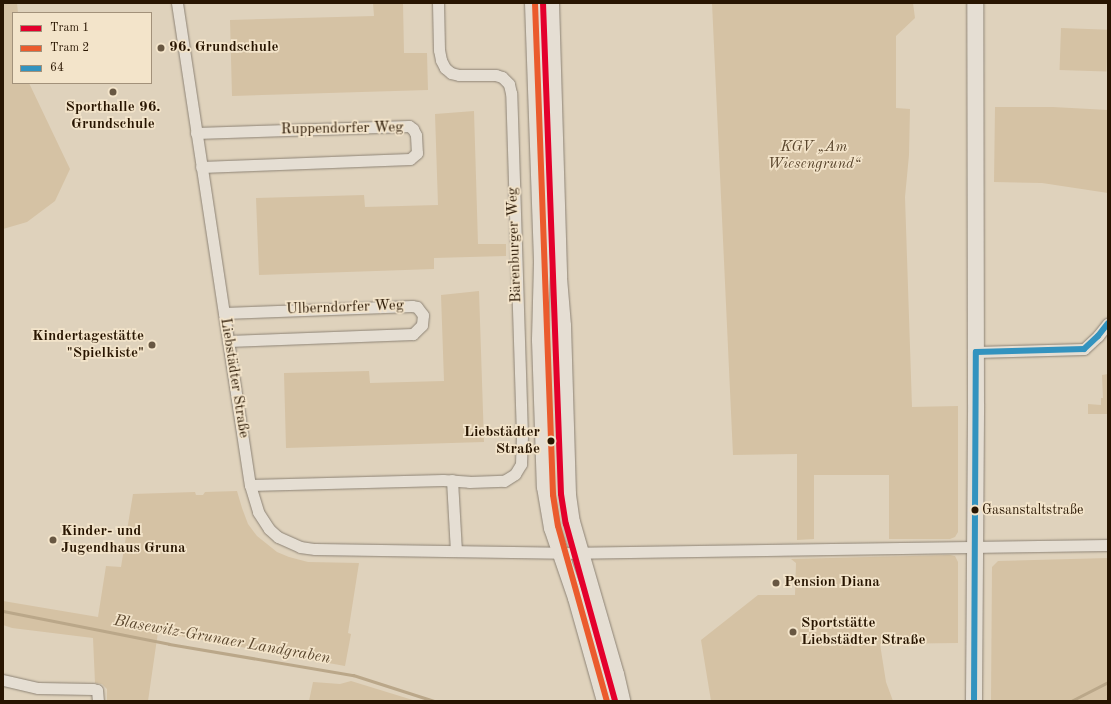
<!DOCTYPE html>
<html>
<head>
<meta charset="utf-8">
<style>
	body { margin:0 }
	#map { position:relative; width:1111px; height:704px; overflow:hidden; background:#dfd2bc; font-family:"Old Standard TT",serif }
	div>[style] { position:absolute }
	.green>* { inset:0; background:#d5c2a4; transform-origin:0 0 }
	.stream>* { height:3px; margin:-1.5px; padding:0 1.5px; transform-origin:1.5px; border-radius:1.5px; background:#baa789 }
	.roads { filter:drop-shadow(0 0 1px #8d8375) drop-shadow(0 0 1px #8d8375) }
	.street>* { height:11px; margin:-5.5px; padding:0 5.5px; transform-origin:5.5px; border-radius:5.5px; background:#e5ded3 }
	.secondary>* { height:16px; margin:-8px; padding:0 8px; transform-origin:8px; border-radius:8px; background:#e5ded3 }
	.bus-1>* { height:6px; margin:-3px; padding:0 3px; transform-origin:3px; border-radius:3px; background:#3393bf }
	.tram-1>* { height:6px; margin:-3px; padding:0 3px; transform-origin:3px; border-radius:3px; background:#e4002c }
	.tram-2>* { height:6px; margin:-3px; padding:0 3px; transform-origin:3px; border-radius:3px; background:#eb5b2d }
	.dots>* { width:11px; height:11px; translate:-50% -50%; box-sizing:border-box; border:2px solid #f3e4ca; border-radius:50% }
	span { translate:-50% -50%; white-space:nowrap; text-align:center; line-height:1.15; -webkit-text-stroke:3.5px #f3e4ca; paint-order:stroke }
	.bus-label { font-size:14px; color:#281501 }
	.left { translate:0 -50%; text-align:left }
	.poi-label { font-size:15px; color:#281501; font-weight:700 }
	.right { translate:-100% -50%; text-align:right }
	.street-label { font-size:15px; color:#281501 }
	.park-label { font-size:15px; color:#59452c; font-style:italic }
	.stop-label { font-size:15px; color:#281501; font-weight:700 }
	.water-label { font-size:16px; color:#5c482f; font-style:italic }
	.frame { position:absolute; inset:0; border:4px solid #281501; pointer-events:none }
	.legend { position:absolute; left:12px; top:12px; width:140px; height:72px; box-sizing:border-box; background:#f3e4ca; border:1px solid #a2917a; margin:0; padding:5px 7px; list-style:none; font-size:12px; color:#281501 }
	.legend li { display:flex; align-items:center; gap:8px; height:20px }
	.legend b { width:20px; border:1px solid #a2917a }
</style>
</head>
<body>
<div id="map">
	<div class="green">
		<div style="clip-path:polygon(3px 3px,17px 3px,18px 13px,13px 13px,13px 83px,29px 83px,70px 169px,55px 201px,27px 222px,3px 229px)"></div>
		<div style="clip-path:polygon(373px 3px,403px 3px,404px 53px,427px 53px,428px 90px,232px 96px,230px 20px,374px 16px)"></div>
		<div style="clip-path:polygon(712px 3px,913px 3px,915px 18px,896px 36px,896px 108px,910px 109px,909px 155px,905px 197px,912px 407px,958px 406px,958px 532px,955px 537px,950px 539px,889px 539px,889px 475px,814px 475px,814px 539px,797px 540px,797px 454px,733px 455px)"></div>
		<div style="left:1061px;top:28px;width:47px;height:42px;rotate:2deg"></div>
		<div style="clip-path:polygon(995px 107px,1053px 107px,1108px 110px,1108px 193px,1042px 183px,994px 182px)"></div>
		<div style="clip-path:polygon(474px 111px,478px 244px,506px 244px,506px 256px,434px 258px,434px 269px,259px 275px,256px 198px,364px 195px,365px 207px,438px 205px,435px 114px)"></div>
		<div style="clip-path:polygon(479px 291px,484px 442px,286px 448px,284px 373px,369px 371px,370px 383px,444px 381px,441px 295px)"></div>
		<div style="clip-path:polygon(1108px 374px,1108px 414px,1088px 414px,1088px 404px,1101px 405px,1101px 398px,1103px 398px,1102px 375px)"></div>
		<div style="clip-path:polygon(237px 491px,242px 508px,248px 524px,257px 536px,277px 552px,289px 557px,308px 562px,359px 563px,348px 633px,351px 634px,345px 666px,158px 632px,148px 701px,107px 701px,107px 689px,102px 684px,95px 683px,93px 638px,12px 628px,3px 625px,3px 601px,98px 617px,106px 566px,121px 567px,133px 494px,195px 492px,196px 495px,203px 495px,205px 492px)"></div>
		<div style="clip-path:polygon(950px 555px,955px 556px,958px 562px,958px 643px,880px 644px,886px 682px,893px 701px,711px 701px,701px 640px,758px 595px,795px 595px,796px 563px,791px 559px)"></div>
		<div style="clip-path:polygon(1108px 558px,1108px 701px,991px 701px,992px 567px,998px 561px)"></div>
		<div style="clip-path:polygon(351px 681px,416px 701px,309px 701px,313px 682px,340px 684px)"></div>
	</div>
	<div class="stream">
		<div style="left:3px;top:611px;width:169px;rotate:11.2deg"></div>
		<div style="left:169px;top:644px;width:187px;rotate:9.6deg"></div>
		<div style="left:353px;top:675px;width:85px;rotate:17.8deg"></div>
		<div style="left:1071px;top:701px;width:42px;rotate:-27.2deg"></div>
	</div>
	<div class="roads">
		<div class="street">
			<div style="left:177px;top:3px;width:487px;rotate:81.4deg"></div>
			<div style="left:250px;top:485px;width:28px;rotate:73deg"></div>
			<div style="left:258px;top:512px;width:20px;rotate:57deg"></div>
			<div style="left:269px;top:529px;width:12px;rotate:42deg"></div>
			<div style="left:278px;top:537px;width:24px;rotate:24deg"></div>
			<div style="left:300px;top:547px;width:15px;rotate:8deg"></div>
			<div style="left:315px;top:549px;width:246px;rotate:0.9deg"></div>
			<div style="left:561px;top:553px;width:547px;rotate:-0.84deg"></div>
			<div style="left:196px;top:133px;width:213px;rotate:-1.9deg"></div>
			<div style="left:409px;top:126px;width:5px;rotate:37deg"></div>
			<div style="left:413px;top:129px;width:7px;rotate:63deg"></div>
			<div style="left:416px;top:135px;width:18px;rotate:87deg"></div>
			<div style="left:417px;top:153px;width:9px;rotate:139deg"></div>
			<div style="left:410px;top:159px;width:209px;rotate:177.8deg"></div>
			<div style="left:224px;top:313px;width:188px;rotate:-2.1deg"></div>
			<div style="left:412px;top:306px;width:5px;rotate:11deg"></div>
			<div style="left:417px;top:307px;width:10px;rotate:53deg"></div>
			<div style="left:423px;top:315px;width:10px;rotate:96deg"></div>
			<div style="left:422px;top:325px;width:13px;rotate:135deg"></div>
			<div style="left:413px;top:334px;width:185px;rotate:177.8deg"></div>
			<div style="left:976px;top:352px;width:108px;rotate:-1.6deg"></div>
			<div style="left:1084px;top:349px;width:19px;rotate:-43deg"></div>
			<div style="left:1098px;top:336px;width:16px;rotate:-52deg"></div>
			<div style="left:452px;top:480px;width:71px;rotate:86.8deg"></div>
			<div style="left:250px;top:485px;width:193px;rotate:-1.5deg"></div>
			<div style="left:443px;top:480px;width:26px;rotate:4deg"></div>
			<div style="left:469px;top:482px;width:35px;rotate:-2deg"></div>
			<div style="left:504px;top:481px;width:13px;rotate:-32deg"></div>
			<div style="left:515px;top:474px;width:12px;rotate:-59deg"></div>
			<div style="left:521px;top:464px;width:28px;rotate:-88deg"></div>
			<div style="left:522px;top:436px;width:343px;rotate:-91.8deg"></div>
			<div style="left:511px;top:93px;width:9px;rotate:-103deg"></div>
			<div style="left:509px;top:84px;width:10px;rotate:-135deg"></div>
			<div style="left:502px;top:77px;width:6px;rotate:-162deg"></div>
			<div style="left:496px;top:75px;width:37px;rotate:180deg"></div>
			<div style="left:459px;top:75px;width:8px;rotate:-166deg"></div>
			<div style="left:451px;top:73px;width:8px;rotate:-140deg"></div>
			<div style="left:445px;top:68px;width:9px;rotate:-117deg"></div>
			<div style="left:441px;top:60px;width:10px;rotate:-101deg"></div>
			<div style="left:439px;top:50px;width:47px;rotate:-91.2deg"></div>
			<div style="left:3px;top:680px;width:36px;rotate:13deg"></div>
			<div style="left:38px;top:688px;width:55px;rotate:1deg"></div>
			<div style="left:93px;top:689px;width:4px;rotate:14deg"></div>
			<div style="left:97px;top:690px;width:11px;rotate:85deg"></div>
		</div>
		<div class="secondary">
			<div style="left:533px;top:3px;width:260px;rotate:88deg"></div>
			<div style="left:542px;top:263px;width:77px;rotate:91.5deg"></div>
			<div style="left:540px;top:340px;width:147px;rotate:88.1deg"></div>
			<div style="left:545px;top:487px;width:42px;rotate:80.3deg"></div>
			<div style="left:552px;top:528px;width:74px;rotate:71.1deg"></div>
			<div style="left:576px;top:598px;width:107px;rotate:74.3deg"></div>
			<div style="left:551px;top:3px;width:275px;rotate:88.3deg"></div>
			<div style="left:559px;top:278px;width:48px;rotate:85.2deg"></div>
			<div style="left:563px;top:326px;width:169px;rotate:88.3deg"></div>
			<div style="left:568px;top:495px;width:27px;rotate:82deg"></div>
			<div style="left:572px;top:522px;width:158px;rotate:73.9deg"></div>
			<div style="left:616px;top:674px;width:28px;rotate:77deg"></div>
			<div style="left:974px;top:701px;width:297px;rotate:-89.6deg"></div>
			<div style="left:976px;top:404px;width:401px;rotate:-90.1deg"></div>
		</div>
	</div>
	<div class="bus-1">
		<div style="left:976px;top:352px;width:108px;rotate:-1.6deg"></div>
		<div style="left:1084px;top:349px;width:19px;rotate:-43deg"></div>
		<div style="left:1098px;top:336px;width:16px;rotate:-52deg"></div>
		<div style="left:974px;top:701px;width:349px;rotate:-89.7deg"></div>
	</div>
	<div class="tram-1">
		<div style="left:543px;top:3px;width:491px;rotate:87.9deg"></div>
		<div style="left:561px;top:494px;width:30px;rotate:81deg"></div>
		<div style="left:566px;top:524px;width:184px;rotate:74.5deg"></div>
	</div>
	<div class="tram-2">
		<div style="left:535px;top:3px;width:492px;rotate:87.9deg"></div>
		<div style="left:553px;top:495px;width:31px;rotate:81deg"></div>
		<div style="left:558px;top:526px;width:182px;rotate:74.4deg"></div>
	</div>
	<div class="dots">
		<div style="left:161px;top:48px;background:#685742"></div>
		<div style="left:113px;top:92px;background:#685742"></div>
		<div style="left:152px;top:345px;background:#685742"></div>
		<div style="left:551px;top:441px;background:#281501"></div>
		<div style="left:975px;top:510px;background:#281501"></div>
		<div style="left:53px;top:540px;background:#685742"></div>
		<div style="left:776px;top:583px;background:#685742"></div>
		<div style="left:793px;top:632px;background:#685742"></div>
	</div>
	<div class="bus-label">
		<span class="left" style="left:982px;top:510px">Gasanstaltstraße</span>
	</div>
	<div class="poi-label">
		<span class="left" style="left:169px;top:48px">96. Grundschule</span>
		<span style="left:113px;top:116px">Sporthalle 96.<br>Grundschule</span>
		<span class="right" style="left:144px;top:345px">Kindertagestätte<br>"Spielkiste"</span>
		<span class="left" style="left:61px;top:540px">Kinder- und<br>Jugendhaus Gruna</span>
		<span class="left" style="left:784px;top:583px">Pension Diana</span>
		<span class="left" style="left:801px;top:632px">Sportstätte<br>Liebstädter Straße</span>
	</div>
	<div class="street-label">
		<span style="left:342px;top:129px;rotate:-1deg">Ruppendorfer Weg</span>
		<span style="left:515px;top:245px;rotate:-92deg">Bärenburger Weg</span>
		<span style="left:345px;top:308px;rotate:-2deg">Ulberndorfer Weg</span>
		<span style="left:234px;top:378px;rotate:81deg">Liebstädter Straße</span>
	</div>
	<div class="park-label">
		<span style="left:814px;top:156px">KGV „Am<br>Wiesengrund“</span>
	</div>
	<div class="stop-label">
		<span class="right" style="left:540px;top:441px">Liebstädter<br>Straße</span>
	</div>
	<div class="water-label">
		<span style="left:222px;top:640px;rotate:10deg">Blasewitz‐Grunaer Landgraben</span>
	</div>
	<div class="frame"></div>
	<ul class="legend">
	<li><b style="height:5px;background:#e4002c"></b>Tram 1</li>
	<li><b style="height:5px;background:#eb5b2d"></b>Tram 2</li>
	<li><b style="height:5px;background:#3393bf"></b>64</li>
	</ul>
</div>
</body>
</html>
